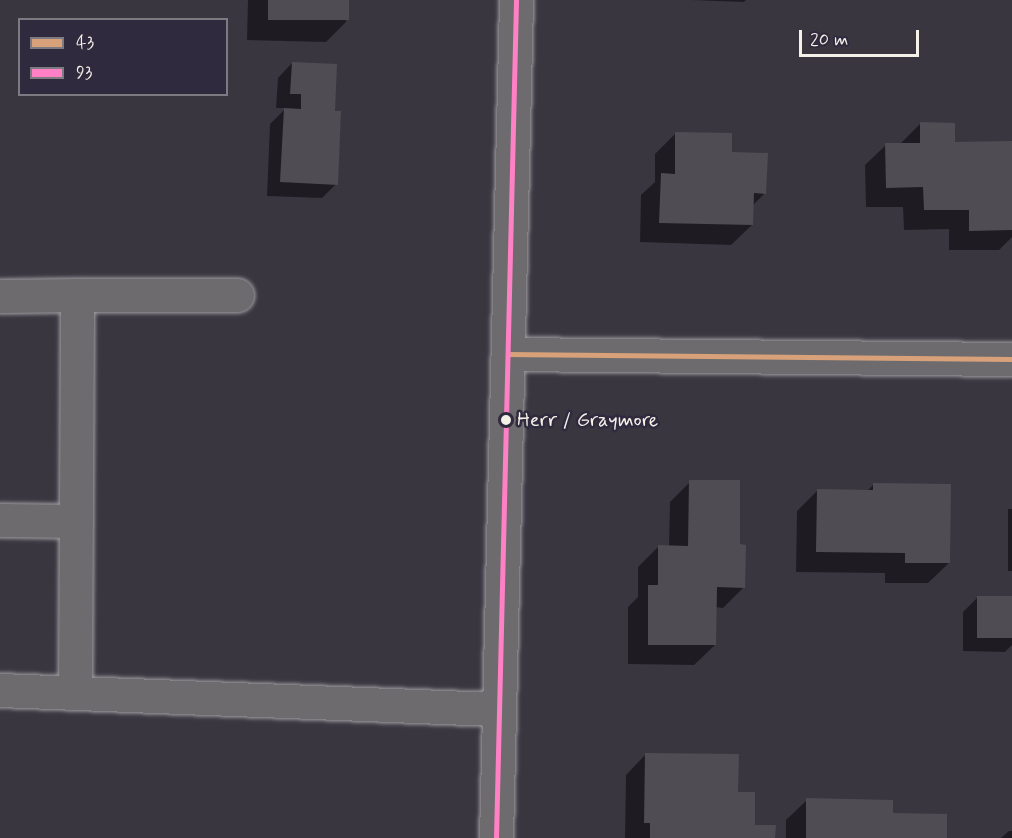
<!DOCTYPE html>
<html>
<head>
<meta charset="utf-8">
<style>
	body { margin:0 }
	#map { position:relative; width:1012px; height:838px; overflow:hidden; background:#393640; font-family:Mynerve,sans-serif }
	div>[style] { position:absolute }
	.shadow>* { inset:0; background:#0007; transform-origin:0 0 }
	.building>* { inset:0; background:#4f4d53; transform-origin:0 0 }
	.roads { filter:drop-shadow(0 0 2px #9e9c9f) drop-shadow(0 0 2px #9e9c9f) }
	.minor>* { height:33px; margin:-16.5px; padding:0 16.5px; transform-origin:16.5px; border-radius:16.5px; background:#6d6b6d }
	.major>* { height:33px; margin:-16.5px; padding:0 16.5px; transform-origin:16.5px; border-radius:16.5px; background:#6d6b6d }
	.bus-1>* { height:4.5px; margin:-2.25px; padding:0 2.25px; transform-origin:2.25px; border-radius:2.25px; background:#d9a179 }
	.bus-2>* { height:4.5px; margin:-2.25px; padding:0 2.25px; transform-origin:2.25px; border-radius:2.25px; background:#ff80c5 }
	.dots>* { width:16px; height:16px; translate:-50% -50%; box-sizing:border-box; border:3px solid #2f2a3d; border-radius:50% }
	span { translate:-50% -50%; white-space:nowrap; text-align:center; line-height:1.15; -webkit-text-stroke:5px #2f2a3d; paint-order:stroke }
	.bus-label { font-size:20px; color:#f4f1e8 }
	.left { translate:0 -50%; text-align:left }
	.legend { position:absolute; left:18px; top:18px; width:210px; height:78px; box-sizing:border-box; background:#2f2a3d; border:2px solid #7e7a81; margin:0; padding:8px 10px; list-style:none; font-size:18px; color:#f4f1e8 }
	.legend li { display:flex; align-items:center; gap:12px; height:30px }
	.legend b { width:30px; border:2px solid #7e7a81 }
	.scale { position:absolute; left:799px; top:30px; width:120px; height:27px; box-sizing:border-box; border:3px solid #f4f1e8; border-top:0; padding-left:8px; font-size:18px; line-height:21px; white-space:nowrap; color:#f4f1e8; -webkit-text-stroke:4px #2f2a3d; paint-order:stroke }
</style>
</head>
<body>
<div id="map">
	<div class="shadow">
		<div style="clip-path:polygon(248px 0,347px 0,346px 22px,326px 42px,247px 40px)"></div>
		<div style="clip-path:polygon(691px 0,746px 0,744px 2px)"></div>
		<div style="clip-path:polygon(292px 63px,333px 112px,336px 184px,322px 198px,267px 196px,270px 124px,286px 108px,276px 108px,278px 78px)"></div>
		<div style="clip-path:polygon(920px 124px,954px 143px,1012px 142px,1012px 237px,999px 250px,949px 250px,949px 229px,904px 230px,903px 207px,866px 207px,865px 165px,886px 145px,900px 144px)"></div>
		<div style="clip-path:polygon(676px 133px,730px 153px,765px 193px,752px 206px,752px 225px,731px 245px,640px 242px,641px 195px,655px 182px,655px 154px)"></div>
		<div style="clip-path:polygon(690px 482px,738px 546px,744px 587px,723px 608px,715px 607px,715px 645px,694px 665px,628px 664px,628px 607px,638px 597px,638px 567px,658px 547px,669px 547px,670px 502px)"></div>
		<div style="clip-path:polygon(873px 485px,949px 563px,928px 583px,885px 583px,885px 573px,796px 572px,797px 511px,817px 491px,867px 491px)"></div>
		<div style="left:1012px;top:509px;width:62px;height:4px;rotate:90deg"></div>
		<div style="clip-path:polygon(978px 597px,1012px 598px,1012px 645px,1005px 652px,963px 651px,963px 612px)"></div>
		<div style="clip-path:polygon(646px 754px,737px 793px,754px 826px,774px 838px,625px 838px,626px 775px)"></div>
		<div style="clip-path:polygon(807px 800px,891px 814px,945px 838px,786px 838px,786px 820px)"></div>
		<div style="clip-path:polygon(1009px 831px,1012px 831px,1012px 838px,1001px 838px)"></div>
	</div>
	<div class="building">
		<div style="left:268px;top:0;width:81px;height:20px"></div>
		<div style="clip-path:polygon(292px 62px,337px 64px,335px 111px,341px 111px,338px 185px,280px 182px,284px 108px,301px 109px,301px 94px,290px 94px)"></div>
		<div style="clip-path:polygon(920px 122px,955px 123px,955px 142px,1012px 141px,1012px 230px,969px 231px,969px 210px,924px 210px,923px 187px,886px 188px,885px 143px,920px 143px)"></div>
		<div style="clip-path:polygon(675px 132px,732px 133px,732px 152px,768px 153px,766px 194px,754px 193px,753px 225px,659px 223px,661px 173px,675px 174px)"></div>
		<div style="clip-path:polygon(689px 480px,740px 480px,740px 544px,746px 545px,745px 588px,717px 587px,716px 645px,648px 645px,648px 585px,658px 585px,658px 545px,688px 546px)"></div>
		<div style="clip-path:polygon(873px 483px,951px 484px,950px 563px,905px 563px,905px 553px,816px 552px,817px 489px,873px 490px)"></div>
		<div style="left:977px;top:596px;width:35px;height:42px"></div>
		<div style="clip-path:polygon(645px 753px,739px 754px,738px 792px,755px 792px,755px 825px,776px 825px,775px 838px,650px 838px,650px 823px,644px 823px)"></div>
		<div style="clip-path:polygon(806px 798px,893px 800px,893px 813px,947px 814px,947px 838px,806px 838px)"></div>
	</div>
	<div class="roads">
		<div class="minor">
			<div style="left:0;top:296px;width:77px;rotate:-0.7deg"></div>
			<div style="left:508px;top:354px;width:504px;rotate:0.57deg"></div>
			<div style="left:0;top:520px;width:76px;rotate:0.8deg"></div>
			<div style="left:0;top:690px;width:499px;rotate:2.2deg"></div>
			<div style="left:75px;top:693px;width:398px;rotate:-89.7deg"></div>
			<div style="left:77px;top:295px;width:160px"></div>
		</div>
		<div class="major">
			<div style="left:496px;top:838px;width:838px;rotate:-88.63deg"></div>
		</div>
	</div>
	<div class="bus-1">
		<div style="left:508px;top:354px;width:504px;rotate:0.57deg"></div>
	</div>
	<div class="bus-2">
		<div style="left:496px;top:838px;width:838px;rotate:-88.63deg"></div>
	</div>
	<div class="dots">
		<div style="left:506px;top:420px;background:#f4f1e8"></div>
	</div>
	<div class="bus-label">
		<span class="left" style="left:517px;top:420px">Herr / Graymore</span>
	</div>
	<ul class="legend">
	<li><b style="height:8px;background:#d9a179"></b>43</li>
	<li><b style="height:8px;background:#ff80c5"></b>93</li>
	</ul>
	<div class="scale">20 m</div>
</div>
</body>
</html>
